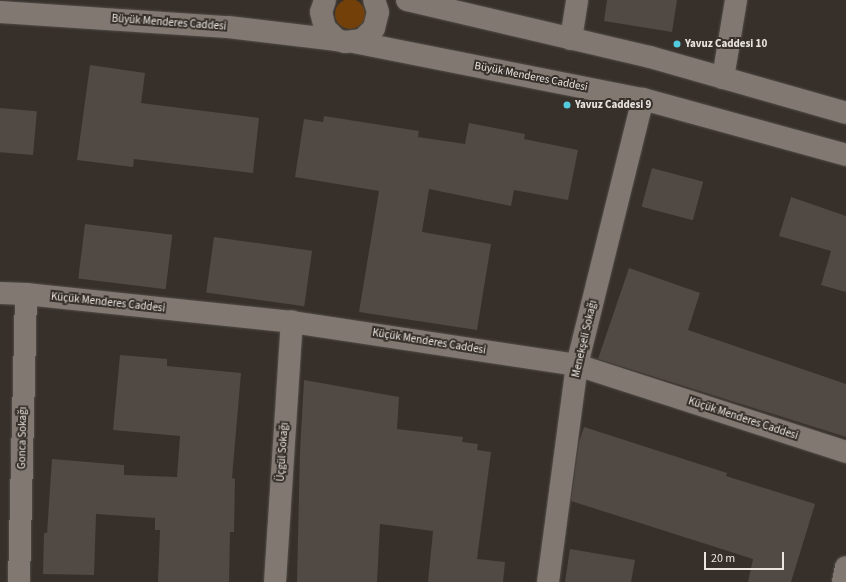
<!DOCTYPE html>
<html>
<head>
<meta charset="utf-8">
<style>
	body { margin:0 }
	#map { position:relative; width:846px; height:582px; overflow:hidden; background:#37302a; font-family:"Source Sans 3",sans-serif }
	div>[style] { position:absolute }
	.green>* { inset:0; background:#73400a }
	.round { border-radius:50% }
	.building>* { inset:0; background:#514943; transform-origin:0 0 }
	.roads { filter:drop-shadow(0 0 1px #534d48) drop-shadow(0 0 1px #534d48) }
	.street>* { height:22px; margin:-11px; padding:0 11px; transform-origin:11px; border-radius:11px; background:#807871 }
	.secondary>* { height:22px; margin:-11px; padding:0 11px; transform-origin:11px; border-radius:11px; background:#807871 }
	.dots>* { width:11px; height:11px; translate:-50% -50%; box-sizing:border-box; border:2px solid #37302a; border-radius:50% }
	span { translate:-50% -50%; white-space:nowrap; text-align:center; line-height:1.15; -webkit-text-stroke:4px #37302a; paint-order:stroke }
	.street-label { font-size:11px; color:#eae5e1 }
	.poi-label { font-size:11px; color:#eae5e1; font-weight:700 }
	.left { translate:0 -50%; text-align:left }
	.scale { position:absolute; left:704px; top:552px; width:80px; height:18px; box-sizing:border-box; border:2px solid #eae5e1; border-top:0; padding-left:5px; font-size:12px; line-height:14px; white-space:nowrap; color:#eae5e1; -webkit-text-stroke:3px #37302a; paint-order:stroke }
</style>
</head>
<body>
<div id="map">
	<div class="green">
		<div class="round" style="left:335px;top:-1px;width:30px;height:30px"></div>
	</div>
	<div class="building">
		<div style="clip-path:polygon(607px 0,677px 0,672px 32px,604px 21px)"></div>
		<div style="clip-path:polygon(90px 65px,145px 73px,141px 103px,259px 118px,253px 173px,134px 159px,133px 167px,77px 160px)"></div>
		<div style="left:0;top:108px;width:37px;height:44px;rotate:5deg"></div>
		<div style="clip-path:polygon(324px 116px,419px 131px,418px 137px,465px 144px,469px 123px,525px 134px,524px 139px,578px 150px,568px 200px,514px 190px,511px 206px,429px 189px,422px 232px,491px 244px,477px 330px,359px 312px,379px 191px,295px 177px,304px 119px,323px 122px)"></div>
		<div style="left:652px;top:168px;width:53px;height:40px;rotate:15deg"></div>
		<div style="clip-path:polygon(791px 197px,846px 216px,846px 292px,821px 285px,831px 251px,779px 236px)"></div>
		<div style="left:85px;top:224px;width:88px;height:55px;rotate:7deg"></div>
		<div style="left:214px;top:237px;width:99px;height:56px;rotate:8deg"></div>
		<div style="clip-path:polygon(629px 268px,700px 293px,688px 330px,846px 384px,846px 437px,598px 359px)"></div>
		<div style="clip-path:polygon(120px 355px,167px 359px,167px 366px,241px 373px,232px 478px,235px 479px,234px 532px,230px 532px,229px 582px,158px 582px,160px 530px,155px 530px,155px 518px,96px 514px,94px 575px,43px 574px,44px 533px,47px 533px,52px 459px,124px 465px,124px 475px,177px 477px,180px 436px,113px 430px)"></div>
		<div style="clip-path:polygon(304px 380px,399px 397px,397px 429px,463px 437px,462px 442px,478px 444px,477px 450px,491px 452px,477px 559px,505px 562px,503px 582px,428px 582px,433px 531px,380px 524px,377px 582px,297px 582px,300px 451px)"></div>
		<div style="clip-path:polygon(584px 427px,727px 473px,726px 476px,815px 504px,791px 582px,748px 582px,753px 559px,571px 501px,579px 442px)"></div>
		<div style="clip-path:polygon(570px 549px,635px 560px,631px 582px,565px 582px)"></div>
	</div>
	<div class="roads">
		<div class="street">
			<div style="left:571px;top:39px;width:39px;rotate:-81deg"></div>
			<div style="left:723px;top:78px;width:79px;rotate:-80.5deg"></div>
			<div style="left:0;top:293px;width:26px;rotate:2deg"></div>
			<div style="left:26px;top:294px;width:267px;rotate:6deg"></div>
			<div style="left:292px;top:322px;width:288px;rotate:8.6deg"></div>
			<div style="left:577px;top:365px;width:283px;rotate:17.9deg"></div>
			<div style="left:19px;top:582px;width:288px;rotate:-88.6deg"></div>
			<div style="left:275px;top:582px;width:261px;rotate:-86.3deg"></div>
			<div style="left:548px;top:582px;width:219px;rotate:-82.4deg"></div>
			<div style="left:577px;top:365px;width:274px;rotate:-76.1deg"></div>
			<div style="left:843px;top:582px;width:15px;rotate:-79deg"></div>
		</div>
		<div class="secondary">
			<div style="left:325px;top:0;width:13px;rotate:108deg"></div>
			<div style="left:321px;top:12px;width:16px;rotate:76deg"></div>
			<div style="left:325px;top:28px;width:17px;rotate:45deg"></div>
			<div style="left:337px;top:40px;width:8px;rotate:14deg"></div>
			<div style="left:345px;top:42px;width:17px;rotate:-7deg"></div>
			<div style="left:362px;top:40px;width:17px;rotate:-45deg"></div>
			<div style="left:374px;top:28px;width:16px;rotate:-76deg"></div>
			<div style="left:378px;top:12px;width:13px;rotate:-108deg"></div>
			<div style="left:407px;top:0;width:250px;rotate:13.2deg"></div>
			<div style="left:650px;top:57px;width:204px;rotate:15.9deg"></div>
			<div style="left:0;top:12px;width:228px;rotate:3.8deg"></div>
			<div style="left:228px;top:27px;width:110px;rotate:6.8deg"></div>
			<div style="left:354px;top:42px;width:295px;rotate:11.2deg"></div>
			<div style="left:643px;top:99px;width:211px;rotate:15.4deg"></div>
		</div>
	</div>
	<div class="dots">
		<div style="left:677px;top:44px;background:#54cade"></div>
		<div style="left:567px;top:105px;background:#54cade"></div>
	</div>
	<div class="street-label">
		<span style="left:169px;top:23px;rotate:4deg">Büyük Menderes Caddesi</span>
		<span style="left:531px;top:77px;rotate:11deg">Büyük Menderes Caddesi</span>
		<span style="left:108px;top:303px;rotate:6deg">Küçük Menderes Caddesi</span>
		<span style="left:585px;top:339px;rotate:-77deg">Menekşeli Sokağı</span>
		<span style="left:429px;top:342px;rotate:9deg">Küçük Menderes Caddesi</span>
		<span style="left:743px;top:419px;rotate:18deg">Küçük Menderes Caddesi</span>
		<span style="left:23px;top:438px;rotate:-89deg">Gonca Sokağı</span>
		<span style="left:283px;top:452px;rotate:-86deg">Üçgül Sokağı</span>
	</div>
	<div class="poi-label">
		<span class="left" style="left:685px;top:44px">Yavuz Caddesi 10</span>
		<span class="left" style="left:575px;top:105px">Yavuz Caddesi 9</span>
	</div>
	<div class="scale">20 m</div>
</div>
</body>
</html>
